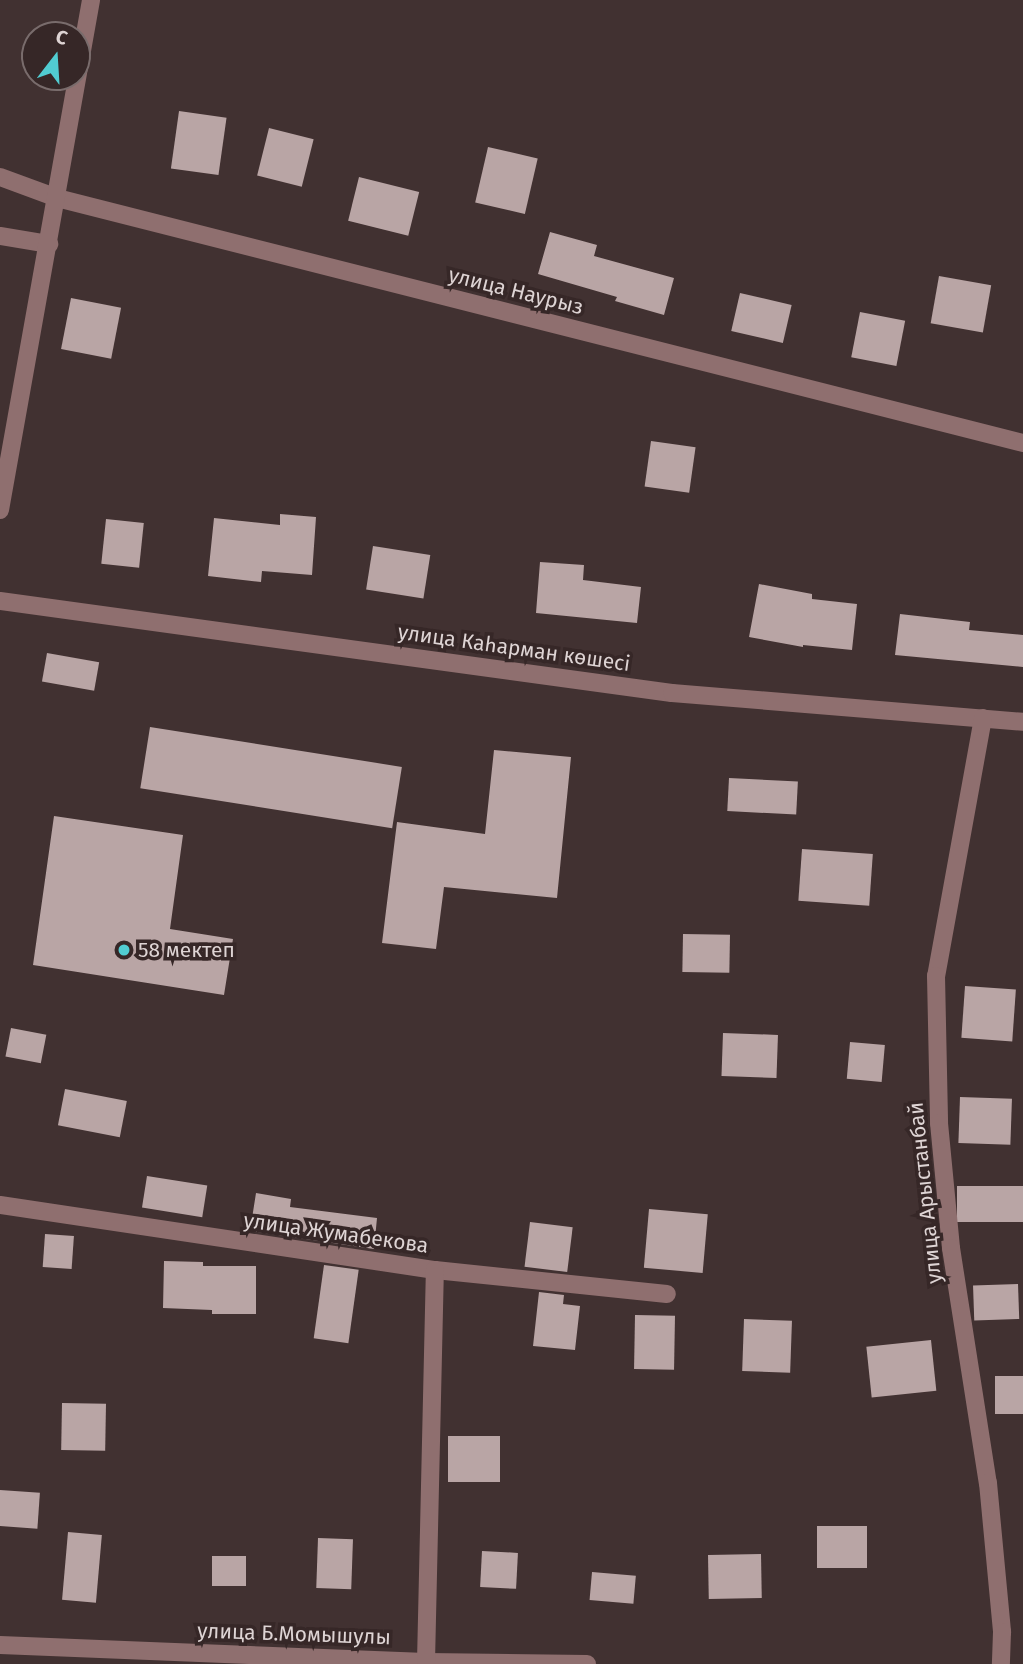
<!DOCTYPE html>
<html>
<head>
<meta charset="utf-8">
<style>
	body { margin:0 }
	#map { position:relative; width:1023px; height:1664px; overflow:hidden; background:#413131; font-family:"Fira Sans",sans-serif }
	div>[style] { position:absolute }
	.building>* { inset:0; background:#b9a5a5; transform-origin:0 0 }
	.minor>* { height:18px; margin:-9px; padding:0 9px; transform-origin:9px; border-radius:9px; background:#8f6f6f }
	.dots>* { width:19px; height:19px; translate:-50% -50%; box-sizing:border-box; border:4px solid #362727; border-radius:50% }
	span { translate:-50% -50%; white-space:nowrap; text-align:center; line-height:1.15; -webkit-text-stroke:7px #362727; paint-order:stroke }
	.street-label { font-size:21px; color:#ded4d4 }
	.poi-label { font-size:21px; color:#ded4d4 }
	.left { translate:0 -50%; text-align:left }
	.north { position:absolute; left:21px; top:21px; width:70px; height:70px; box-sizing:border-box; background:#362727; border:2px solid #796c6c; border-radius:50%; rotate:17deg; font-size:19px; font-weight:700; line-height:28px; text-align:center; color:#ded4d4 }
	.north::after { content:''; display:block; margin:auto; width:24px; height:32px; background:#51ccd1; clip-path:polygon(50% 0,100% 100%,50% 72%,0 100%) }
</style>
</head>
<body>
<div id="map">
	<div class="building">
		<div style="left:179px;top:111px;width:48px;height:58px;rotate:8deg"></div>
		<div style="left:269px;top:128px;width:46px;height:49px;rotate:14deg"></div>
		<div style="left:488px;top:147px;width:51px;height:57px;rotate:13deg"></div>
		<div style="left:359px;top:177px;width:62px;height:45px;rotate:14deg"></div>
		<div style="clip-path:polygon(550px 232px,597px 245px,594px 256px,674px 278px,664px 315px,615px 301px,617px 297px,538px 274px)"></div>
		<div style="left:939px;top:276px;width:53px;height:48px;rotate:10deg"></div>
		<div style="left:740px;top:293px;width:53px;height:39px;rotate:13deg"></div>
		<div style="left:71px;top:298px;width:51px;height:52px;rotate:11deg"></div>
		<div style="left:860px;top:312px;width:46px;height:46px;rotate:11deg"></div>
		<div style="left:651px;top:441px;width:45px;height:46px;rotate:8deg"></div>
		<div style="clip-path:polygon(280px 514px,316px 517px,312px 575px,262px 571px,261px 582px,208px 576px,214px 518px,280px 525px)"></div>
		<div style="left:106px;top:519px;width:38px;height:45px;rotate:6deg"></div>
		<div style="left:373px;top:546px;width:58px;height:44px;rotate:9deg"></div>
		<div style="clip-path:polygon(540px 562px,584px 565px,583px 580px,641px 587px,637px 623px,536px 613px)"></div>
		<div style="clip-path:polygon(759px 584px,812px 594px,812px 599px,857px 604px,852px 650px,803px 645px,803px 647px,749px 637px)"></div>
		<div style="clip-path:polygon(900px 614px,970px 622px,969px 630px,1023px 635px,1023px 667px,895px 655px)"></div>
		<div style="left:47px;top:653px;width:53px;height:29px;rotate:10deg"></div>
		<div style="left:150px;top:727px;width:255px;height:62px;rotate:9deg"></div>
		<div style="clip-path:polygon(494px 750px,571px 757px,557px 898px,444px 887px,436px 949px,382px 943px,397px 822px,485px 834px)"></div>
		<div style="left:729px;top:778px;width:69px;height:33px;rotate:3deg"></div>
		<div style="clip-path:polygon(54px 816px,183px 835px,170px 929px,233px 939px,224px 995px,33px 965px)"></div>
		<div style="left:802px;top:849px;width:71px;height:52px;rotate:4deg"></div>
		<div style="left:683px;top:934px;width:47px;height:38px;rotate:1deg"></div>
		<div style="left:965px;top:986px;width:51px;height:52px;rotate:4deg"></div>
		<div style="left:11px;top:1028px;width:36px;height:29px;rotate:11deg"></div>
		<div style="left:723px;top:1033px;width:55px;height:43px;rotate:2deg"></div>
		<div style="left:850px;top:1042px;width:35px;height:37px;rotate:5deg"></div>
		<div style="left:65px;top:1089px;width:63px;height:37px;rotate:11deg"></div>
		<div style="left:960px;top:1097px;width:52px;height:46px;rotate:2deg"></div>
		<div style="left:147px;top:1176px;width:61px;height:32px;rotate:9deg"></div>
		<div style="left:1023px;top:1186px;width:36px;height:66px;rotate:90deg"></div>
		<div style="clip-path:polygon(256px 1193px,291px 1199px,290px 1207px,377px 1218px,374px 1249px,250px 1231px)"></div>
		<div style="left:649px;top:1209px;width:59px;height:59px;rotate:5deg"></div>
		<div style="left:530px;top:1222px;width:43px;height:45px;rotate:7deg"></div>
		<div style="left:45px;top:1234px;width:29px;height:33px;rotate:4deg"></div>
		<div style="clip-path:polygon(164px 1261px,203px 1262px,203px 1266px,256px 1266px,256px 1314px,212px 1314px,212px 1310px,163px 1308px)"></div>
		<div style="left:324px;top:1265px;width:35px;height:74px;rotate:8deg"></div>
		<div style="left:1018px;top:1284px;width:35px;height:45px;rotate:88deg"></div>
		<div style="clip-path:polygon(539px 1292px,564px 1295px,563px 1304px,580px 1306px,575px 1350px,533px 1346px)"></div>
		<div style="left:635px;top:1315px;width:40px;height:54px;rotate:1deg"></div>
		<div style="left:744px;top:1319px;width:48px;height:52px;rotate:2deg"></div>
		<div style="left:931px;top:1340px;width:51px;height:65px;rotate:84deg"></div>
		<div style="left:995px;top:1376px;width:28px;height:38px"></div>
		<div style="left:62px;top:1403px;width:44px;height:47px;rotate:1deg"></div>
		<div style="left:448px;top:1436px;width:52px;height:46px"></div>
		<div style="left:0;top:1490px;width:40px;height:36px;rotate:4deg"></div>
		<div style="left:817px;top:1526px;width:50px;height:42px"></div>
		<div style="left:68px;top:1532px;width:34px;height:68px;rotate:5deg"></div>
		<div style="left:318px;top:1538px;width:35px;height:50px;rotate:2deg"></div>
		<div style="left:482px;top:1551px;width:36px;height:36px;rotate:3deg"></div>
		<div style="left:761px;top:1554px;width:44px;height:53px;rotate:89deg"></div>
		<div style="left:212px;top:1556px;width:34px;height:30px"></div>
		<div style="left:592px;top:1572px;width:44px;height:28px;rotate:5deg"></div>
	</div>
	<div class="minor">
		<div style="left:0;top:177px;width:61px;rotate:20.2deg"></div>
		<div style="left:57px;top:198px;width:997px;rotate:14.23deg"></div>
		<div style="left:0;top:236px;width:50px;rotate:9.3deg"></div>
		<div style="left:0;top:510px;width:518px;rotate:-79.88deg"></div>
		<div style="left:0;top:601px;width:678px;rotate:7.8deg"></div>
		<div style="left:672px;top:693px;width:352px;rotate:4.7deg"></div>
		<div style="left:983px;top:718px;width:262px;rotate:100.3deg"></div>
		<div style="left:936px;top:976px;width:147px;rotate:88.8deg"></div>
		<div style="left:939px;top:1123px;width:126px;rotate:84.5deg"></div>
		<div style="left:951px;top:1248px;width:238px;rotate:81.1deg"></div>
		<div style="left:988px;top:1483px;width:150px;rotate:84.6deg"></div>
		<div style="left:1002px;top:1632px;width:32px;rotate:92deg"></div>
		<div style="left:0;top:1205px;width:440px;rotate:8.5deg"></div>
		<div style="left:435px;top:1270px;width:233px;rotate:5.9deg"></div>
		<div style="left:0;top:1645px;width:426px;rotate:2.3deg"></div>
		<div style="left:426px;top:1662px;width:161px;rotate:0.7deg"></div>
		<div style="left:426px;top:1662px;width:392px;rotate:-88.7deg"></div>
	</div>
	<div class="dots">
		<div style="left:124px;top:950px;background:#51ccd1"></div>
	</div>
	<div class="street-label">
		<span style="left:516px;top:291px;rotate:14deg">улица Наурыз</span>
		<span style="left:514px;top:648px;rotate:8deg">улица Каһарман көшесі</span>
		<span style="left:925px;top:1193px;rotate:-96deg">улица Арыстанбай</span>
		<span style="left:336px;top:1233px;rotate:8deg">улица Жумабекова</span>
		<span style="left:294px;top:1634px;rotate:2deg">улица Б.Момышулы</span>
	</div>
	<div class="poi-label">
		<span class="left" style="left:138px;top:950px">58 мектеп</span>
	</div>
	<div class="north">С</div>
</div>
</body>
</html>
